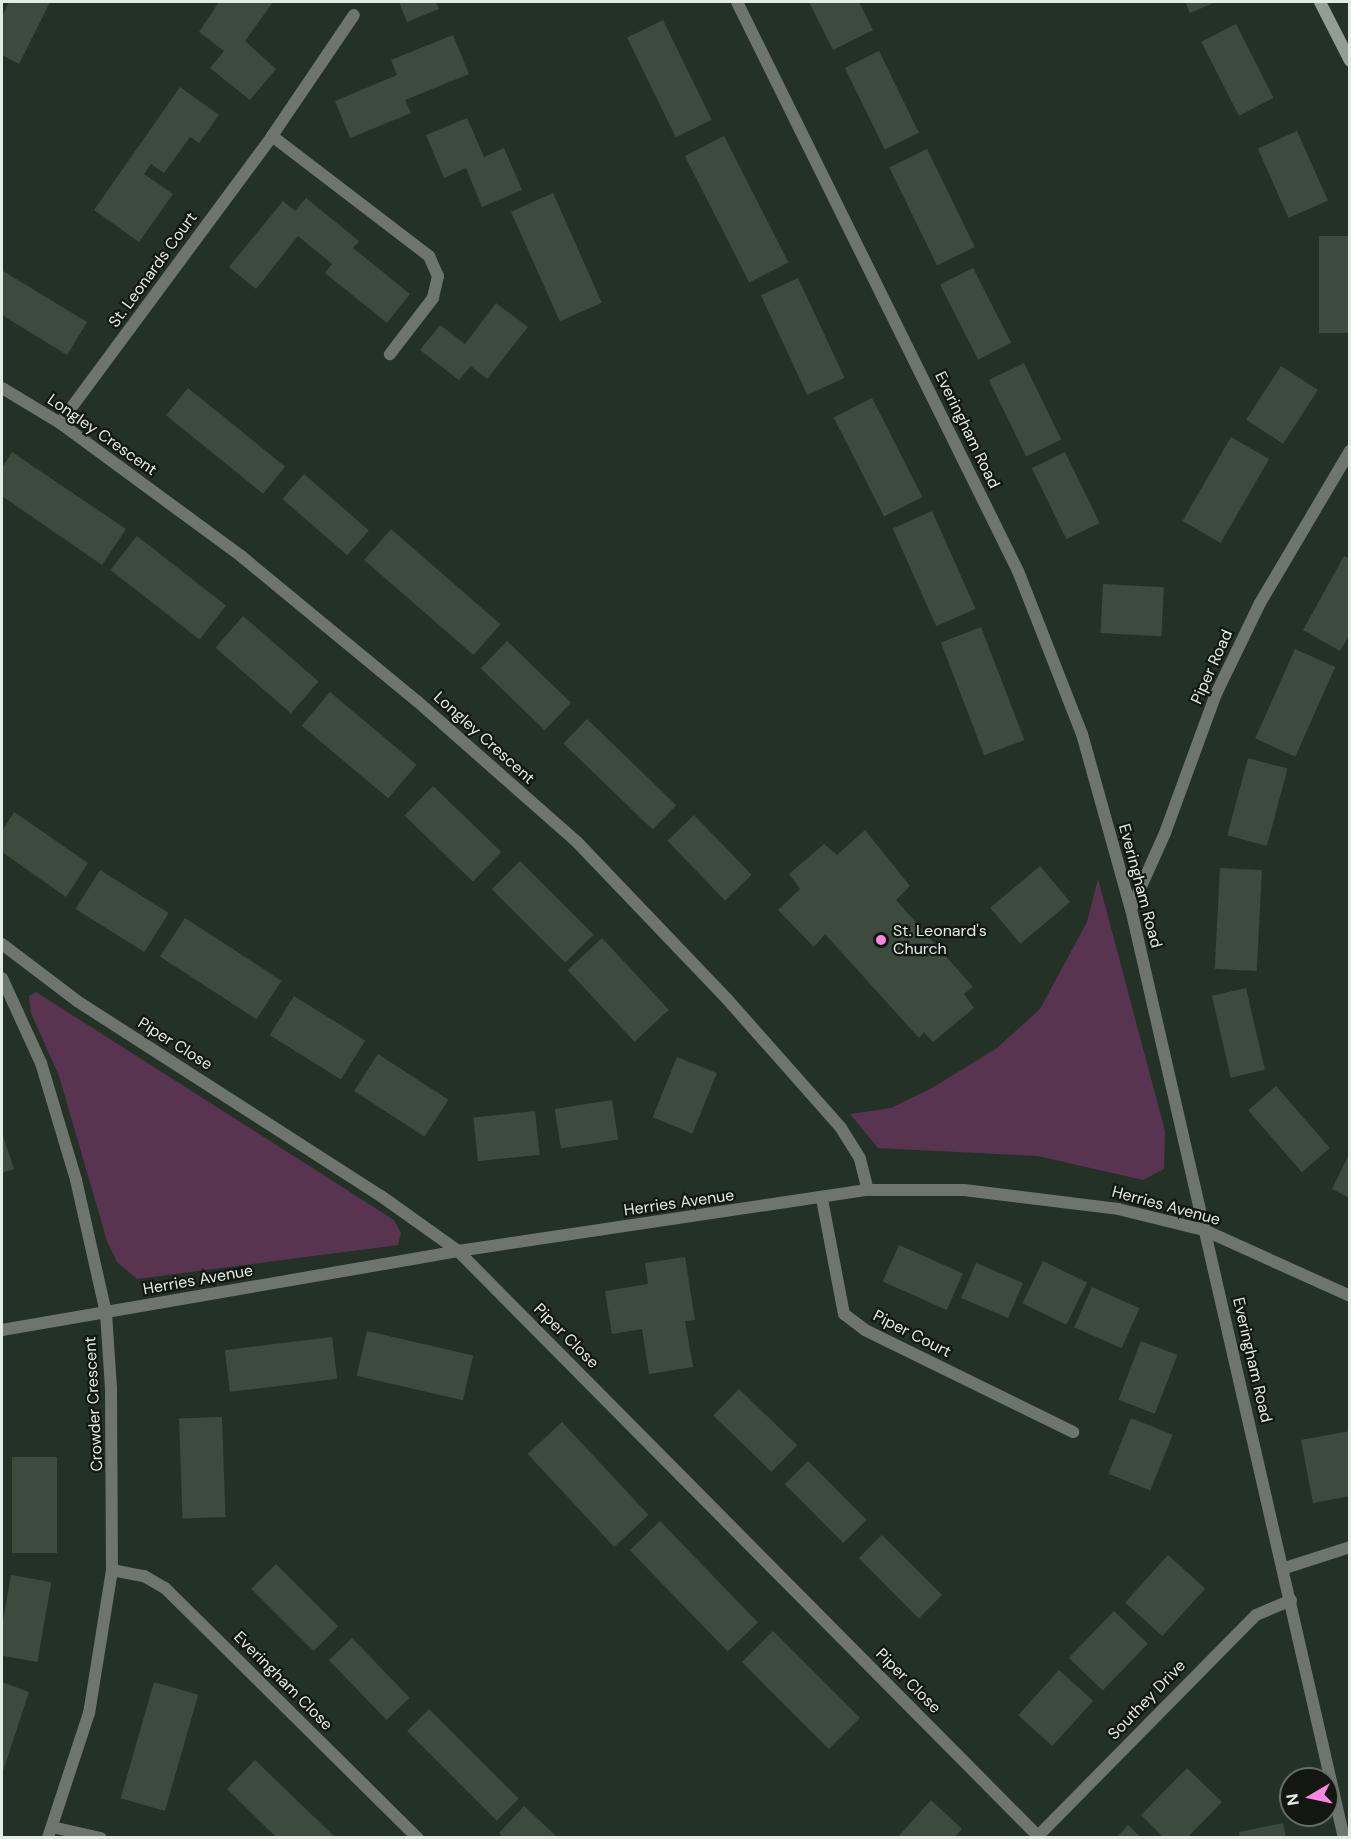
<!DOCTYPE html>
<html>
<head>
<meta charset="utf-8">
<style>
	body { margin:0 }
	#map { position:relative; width:1351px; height:1839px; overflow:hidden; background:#243126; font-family:"DM Sans",sans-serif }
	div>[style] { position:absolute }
	.green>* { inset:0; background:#593450 }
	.building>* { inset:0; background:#3d4b3f; transform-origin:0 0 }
	.lane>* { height:12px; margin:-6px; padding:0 6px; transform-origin:6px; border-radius:6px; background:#6e756f }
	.street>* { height:12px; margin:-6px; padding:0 6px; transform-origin:6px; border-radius:6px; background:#6e756f }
	.secondary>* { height:12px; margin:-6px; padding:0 6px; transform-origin:6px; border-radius:6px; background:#939d94 }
	.dots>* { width:16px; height:16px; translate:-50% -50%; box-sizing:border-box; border:3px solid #121712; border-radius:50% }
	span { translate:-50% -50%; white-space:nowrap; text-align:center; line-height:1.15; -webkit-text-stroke:4.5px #121712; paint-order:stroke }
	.street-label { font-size:16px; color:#e3ece4 }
	.poi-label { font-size:16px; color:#e3ece4 }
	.left { translate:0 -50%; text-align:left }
	.frame { position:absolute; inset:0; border:3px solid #e3ece4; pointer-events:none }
	.north { position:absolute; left:1279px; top:1767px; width:60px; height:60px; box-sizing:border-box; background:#121712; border:2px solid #666c66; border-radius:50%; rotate:261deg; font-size:16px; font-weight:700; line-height:24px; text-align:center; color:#e3ece4 }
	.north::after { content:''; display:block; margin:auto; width:21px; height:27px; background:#fc86e4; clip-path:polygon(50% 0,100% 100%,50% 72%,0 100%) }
</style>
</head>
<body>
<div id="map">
	<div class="green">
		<div style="clip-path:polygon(1098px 879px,1165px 1131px,1164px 1169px,1143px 1180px,1038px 1156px,878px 1148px,850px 1114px,891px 1108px,932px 1088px,997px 1048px,1040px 1009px,1087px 922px)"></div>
		<div style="clip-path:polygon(36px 992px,394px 1220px,401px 1233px,398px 1245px,137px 1279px,117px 1262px,107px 1241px,59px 1076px,31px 1013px,29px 996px)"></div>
	</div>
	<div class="building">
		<div style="clip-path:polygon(9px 2px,50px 2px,19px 64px,2px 55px,2px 16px)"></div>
		<div style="clip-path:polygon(219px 2px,273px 2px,245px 41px,276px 69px,250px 100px,210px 68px,224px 51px,199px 32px)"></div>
		<div style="clip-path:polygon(399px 2px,436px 2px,439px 9px,407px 22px)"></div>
		<div style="clip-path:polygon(809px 2px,859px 2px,873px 30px,833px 50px)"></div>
		<div style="clip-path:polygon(1185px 2px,1216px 2px,1190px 13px)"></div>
		<div style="left:663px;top:20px;width:111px;height:40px;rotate:64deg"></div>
		<div style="left:1236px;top:24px;width:83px;height:39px;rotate:63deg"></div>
		<div style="clip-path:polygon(453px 35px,469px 74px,405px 100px,411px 113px,350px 138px,335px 101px,397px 75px,391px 60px)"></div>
		<div style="left:879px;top:51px;width:91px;height:38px;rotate:64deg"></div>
		<div style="clip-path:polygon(180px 87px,219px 115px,199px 143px,190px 137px,164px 173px,151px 164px,144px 174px,173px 194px,139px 242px,94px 210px)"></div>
		<div style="clip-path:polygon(467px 118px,484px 157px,504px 148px,522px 190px,482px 207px,466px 168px,444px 178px,426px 135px)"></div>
		<div style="left:1297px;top:131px;width:76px;height:43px;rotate:66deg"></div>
		<div style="left:724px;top:136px;width:142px;height:44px;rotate:63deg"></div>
		<div style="left:927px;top:149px;width:109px;height:42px;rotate:64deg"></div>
		<div style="left:553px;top:193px;width:120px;height:46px;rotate:66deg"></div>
		<div style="clip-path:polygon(306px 198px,359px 241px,353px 248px,410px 294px,387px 323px,325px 273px,332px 264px,298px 236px,256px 289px,229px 267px,283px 201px,295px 211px)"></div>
		<div style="left:1319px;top:236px;width:31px;height:97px"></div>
		<div style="left:973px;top:268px;width:84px;height:37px;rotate:63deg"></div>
		<div style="clip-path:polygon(3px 271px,87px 322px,67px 355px,2px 315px)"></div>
		<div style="left:798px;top:278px;width:110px;height:41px;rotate:65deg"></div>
		<div style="clip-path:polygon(496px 303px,528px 327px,487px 379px,471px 366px,459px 380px,420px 350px,440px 325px,465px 344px)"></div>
		<div style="left:1024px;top:363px;width:85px;height:39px;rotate:64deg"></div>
		<div style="left:1281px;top:366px;width:44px;height:64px;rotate:33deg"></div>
		<div style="left:188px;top:388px;width:125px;height:35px;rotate:39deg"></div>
		<div style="left:872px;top:398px;width:111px;height:43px;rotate:63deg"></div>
		<div style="left:1231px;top:437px;width:44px;height:97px;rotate:30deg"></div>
		<div style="clip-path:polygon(12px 452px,126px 529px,102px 565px,2px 496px,2px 468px)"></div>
		<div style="left:1065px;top:452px;width:79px;height:37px;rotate:64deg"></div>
		<div style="left:304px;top:474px;width:86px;height:33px;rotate:41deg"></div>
		<div style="left:932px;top:511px;width:107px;height:43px;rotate:66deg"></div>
		<div style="left:391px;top:529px;width:145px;height:41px;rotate:41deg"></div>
		<div style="left:137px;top:536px;width:113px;height:43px;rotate:38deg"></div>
		<div style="clip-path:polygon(1344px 556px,1350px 559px,1350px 634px,1340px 651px,1303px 630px)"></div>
		<div style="left:1103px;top:584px;width:61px;height:49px;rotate:3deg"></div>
		<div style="left:243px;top:616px;width:100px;height:42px;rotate:41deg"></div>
		<div style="left:981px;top:627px;width:121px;height:43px;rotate:69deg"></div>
		<div style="left:507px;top:641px;width:89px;height:38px;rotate:44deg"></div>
		<div style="left:1295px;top:649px;width:44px;height:98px;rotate:24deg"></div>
		<div style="left:330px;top:692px;width:113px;height:44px;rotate:40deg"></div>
		<div style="left:587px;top:719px;width:124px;height:34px;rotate:44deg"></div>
		<div style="left:1248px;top:758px;width:41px;height:80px;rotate:15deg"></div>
		<div style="left:433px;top:786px;width:95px;height:41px;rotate:44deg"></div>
		<div style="clip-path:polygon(14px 812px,88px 863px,66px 897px,2px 852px,2px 831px)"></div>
		<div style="left:694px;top:815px;width:83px;height:37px;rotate:46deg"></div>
		<div style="clip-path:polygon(865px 830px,910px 886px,896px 900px,973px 987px,964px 994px,974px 1008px,933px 1042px,924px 1032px,919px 1038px,825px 934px,814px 947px,778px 910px,800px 889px,789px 874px,824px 844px,837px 855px)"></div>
		<div style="left:520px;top:861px;width:104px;height:40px;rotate:45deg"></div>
		<div style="left:1040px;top:866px;width:47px;height:65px;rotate:50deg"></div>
		<div style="left:1220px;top:868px;width:42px;height:101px;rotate:3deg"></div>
		<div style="left:100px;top:870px;width:81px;height:46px;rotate:32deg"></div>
		<div style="left:185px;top:918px;width:115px;height:46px;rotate:33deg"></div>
		<div style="left:602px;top:938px;width:98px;height:47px;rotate:47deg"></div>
		<div style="left:1246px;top:988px;width:84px;height:35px;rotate:77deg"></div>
		<div style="left:294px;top:996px;width:84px;height:46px;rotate:32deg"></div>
		<div style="left:378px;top:1054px;width:84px;height:44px;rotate:33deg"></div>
		<div style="left:677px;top:1057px;width:43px;height:65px;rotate:22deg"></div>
		<div style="left:1276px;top:1086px;width:82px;height:37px;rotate:49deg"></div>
		<div style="left:612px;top:1100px;width:40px;height:58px;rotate:81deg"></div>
		<div style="left:535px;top:1111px;width:44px;height:62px;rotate:84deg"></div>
		<div style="clip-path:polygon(2px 1133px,14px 1169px,2px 1173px)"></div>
		<div style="clip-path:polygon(1350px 1152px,1350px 1198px,1332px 1189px)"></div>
		<div style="left:899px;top:1245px;width:70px;height:40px;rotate:24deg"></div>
		<div style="clip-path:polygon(685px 1257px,695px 1320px,685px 1321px,693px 1367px,649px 1374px,642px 1329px,612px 1334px,605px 1291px,648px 1284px,645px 1263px)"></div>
		<div style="left:1043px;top:1261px;width:49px;height:47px;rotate:26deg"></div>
		<div style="left:976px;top:1263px;width:51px;height:38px;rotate:23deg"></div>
		<div style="left:1092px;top:1287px;width:52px;height:44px;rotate:24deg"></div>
		<div style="left:367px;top:1331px;width:109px;height:46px;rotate:13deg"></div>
		<div style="left:332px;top:1337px;width:42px;height:108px;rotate:83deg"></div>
		<div style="left:1141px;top:1341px;width:39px;height:63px;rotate:21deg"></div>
		<div style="left:739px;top:1389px;width:81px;height:37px;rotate:44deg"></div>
		<div style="left:222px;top:1417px;width:100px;height:43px;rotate:88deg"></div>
		<div style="left:1131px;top:1418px;width:45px;height:60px;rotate:22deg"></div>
		<div style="left:562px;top:1422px;width:127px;height:47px;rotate:47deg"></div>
		<div style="clip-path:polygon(1350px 1431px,1350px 1496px,1313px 1503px,1301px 1440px)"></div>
		<div style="left:12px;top:1457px;width:45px;height:96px"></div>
		<div style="left:808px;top:1461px;width:83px;height:33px;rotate:45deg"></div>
		<div style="left:660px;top:1521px;width:141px;height:42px;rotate:46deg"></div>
		<div style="left:882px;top:1535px;width:85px;height:33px;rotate:45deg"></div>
		<div style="left:1168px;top:1555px;width:50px;height:64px;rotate:42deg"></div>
		<div style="left:276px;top:1564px;width:88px;height:35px;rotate:45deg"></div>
		<div style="left:11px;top:1575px;width:41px;height:81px;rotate:10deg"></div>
		<div style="left:1114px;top:1611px;width:47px;height:65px;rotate:44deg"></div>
		<div style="left:773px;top:1631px;width:123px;height:44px;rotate:45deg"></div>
		<div style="left:352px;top:1638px;width:83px;height:32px;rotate:46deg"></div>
		<div style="left:1059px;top:1670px;width:46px;height:61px;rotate:42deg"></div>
		<div style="clip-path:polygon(2px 1682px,29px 1692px,2px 1774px)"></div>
		<div style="left:154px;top:1682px;width:46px;height:121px;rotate:16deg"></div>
		<div style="left:429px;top:1709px;width:127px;height:31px;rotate:45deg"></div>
		<div style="clip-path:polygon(255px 1760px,336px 1838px,277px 1838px,227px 1789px)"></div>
		<div style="clip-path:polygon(1187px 1768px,1222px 1802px,1187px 1838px,1164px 1838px,1141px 1815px)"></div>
		<div style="clip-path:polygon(931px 1800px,962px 1829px,954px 1838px,897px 1838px)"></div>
		<div style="clip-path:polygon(524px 1806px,556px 1836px,558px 1838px,503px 1838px,499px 1833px)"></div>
		<div style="clip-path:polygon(1283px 1823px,1286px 1838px,1240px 1838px,1239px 1832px)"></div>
		<div style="clip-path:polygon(1128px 1825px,1141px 1838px,1116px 1838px)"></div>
	</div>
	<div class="lane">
		<div style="left:52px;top:1827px;width:50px;rotate:12.7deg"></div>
	</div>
	<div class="street">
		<div style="left:737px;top:2px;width:635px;rotate:63.72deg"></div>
		<div style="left:1018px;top:571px;width:175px;rotate:68.6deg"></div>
		<div style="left:1082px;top:734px;width:182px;rotate:74.4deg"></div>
		<div style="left:1131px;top:909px;width:953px;rotate:77.09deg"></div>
		<div style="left:272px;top:136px;width:198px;rotate:37.4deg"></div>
		<div style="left:429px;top:256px;width:22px;rotate:66deg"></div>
		<div style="left:438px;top:276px;width:23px;rotate:103deg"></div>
		<div style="left:433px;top:298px;width:71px;rotate:127.5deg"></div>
		<div style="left:2px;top:388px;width:68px;rotate:31.1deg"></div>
		<div style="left:60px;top:423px;width:225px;rotate:36.3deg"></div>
		<div style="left:241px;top:556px;width:228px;rotate:39.5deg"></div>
		<div style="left:417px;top:701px;width:213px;rotate:41.4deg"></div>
		<div style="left:577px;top:842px;width:217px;rotate:46.3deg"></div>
		<div style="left:727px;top:999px;width:172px;rotate:48.5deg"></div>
		<div style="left:841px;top:1128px;width:36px;rotate:58deg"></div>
		<div style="left:860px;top:1159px;width:32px;rotate:76deg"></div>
		<div style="left:60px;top:423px;width:357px;rotate:-53.5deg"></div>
		<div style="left:272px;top:136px;width:146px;rotate:-55.9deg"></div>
		<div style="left:1131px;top:909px;width:83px;rotate:-65.9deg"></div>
		<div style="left:1165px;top:833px;width:148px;rotate:-69.9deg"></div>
		<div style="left:1216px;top:694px;width:101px;rotate:-64.2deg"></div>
		<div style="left:1260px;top:603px;width:177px;rotate:-59.4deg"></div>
		<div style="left:2px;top:944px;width:94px;rotate:37.2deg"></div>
		<div style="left:77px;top:1001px;width:361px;rotate:32.7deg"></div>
		<div style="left:381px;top:1196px;width:95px;rotate:35.5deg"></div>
		<div style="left:458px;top:1251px;width:824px;rotate:45.25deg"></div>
		<div style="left:2px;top:978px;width:94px;rotate:65.4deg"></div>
		<div style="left:41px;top:1063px;width:122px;rotate:73.3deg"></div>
		<div style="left:76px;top:1180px;width:136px;rotate:77.3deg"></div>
		<div style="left:106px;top:1313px;width:75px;rotate:86.2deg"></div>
		<div style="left:111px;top:1388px;width:182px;rotate:89.7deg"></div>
		<div style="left:112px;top:1570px;width:145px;rotate:99.1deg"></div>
		<div style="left:89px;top:1713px;width:132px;rotate:108.2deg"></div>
		<div style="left:822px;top:1199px;width:117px;rotate:79.2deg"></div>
		<div style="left:844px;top:1314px;width:26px;rotate:37deg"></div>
		<div style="left:865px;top:1330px;width:232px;rotate:26.1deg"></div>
		<div style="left:2px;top:1330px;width:463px;rotate:-9.8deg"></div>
		<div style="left:458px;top:1251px;width:415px;rotate:-8.5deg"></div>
		<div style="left:868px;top:1190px;width:96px"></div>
		<div style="left:964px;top:1190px;width:155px;rotate:7deg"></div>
		<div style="left:1118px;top:1209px;width:89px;rotate:13.7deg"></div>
		<div style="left:1204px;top:1230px;width:160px;rotate:24.3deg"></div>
		<div style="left:1285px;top:1568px;width:68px;rotate:-17.9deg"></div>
		<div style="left:112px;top:1570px;width:33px;rotate:11deg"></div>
		<div style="left:144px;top:1576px;width:24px;rotate:30deg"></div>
		<div style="left:165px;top:1588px;width:356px;rotate:44.7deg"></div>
		<div style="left:1036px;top:1838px;width:313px;rotate:-45.4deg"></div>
		<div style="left:1256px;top:1615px;width:38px;rotate:-23deg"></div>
	</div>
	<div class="secondary">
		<div style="left:1320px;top:2px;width:66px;rotate:63deg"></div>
	</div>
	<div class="dots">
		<div style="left:881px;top:940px;background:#fc86e4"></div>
	</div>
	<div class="street-label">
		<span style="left:153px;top:270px;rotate:-54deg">St. Leonards Court</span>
		<span style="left:967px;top:430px;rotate:64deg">Everingham Road</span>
		<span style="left:102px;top:435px;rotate:35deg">Longley Crescent</span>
		<span style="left:1212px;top:667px;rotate:-66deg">Piper Road</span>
		<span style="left:484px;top:738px;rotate:42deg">Longley Crescent</span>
		<span style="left:1140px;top:886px;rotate:75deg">Everingham Road</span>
		<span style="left:175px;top:1044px;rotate:32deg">Piper Close</span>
		<span style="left:679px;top:1203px;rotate:-8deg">Herries Avenue</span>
		<span style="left:1166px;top:1206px;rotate:15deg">Herries Avenue</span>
		<span style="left:198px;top:1280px;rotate:-10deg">Herries Avenue</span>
		<span style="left:912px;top:1334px;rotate:27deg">Piper Court</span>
		<span style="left:566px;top:1336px;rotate:45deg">Piper Close</span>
		<span style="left:1252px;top:1360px;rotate:77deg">Everingham Road</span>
		<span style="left:94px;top:1404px;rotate:-93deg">Crowder Crescent</span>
		<span style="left:283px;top:1681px;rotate:45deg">Everingham Close</span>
		<span style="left:908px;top:1681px;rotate:45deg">Piper Close</span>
		<span style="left:1147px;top:1700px;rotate:-46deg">Southey Drive</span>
	</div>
	<div class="poi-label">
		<span class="left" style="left:893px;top:940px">St. Leonard's<br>Church</span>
	</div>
	<div class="frame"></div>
	<div class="north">N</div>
</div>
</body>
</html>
